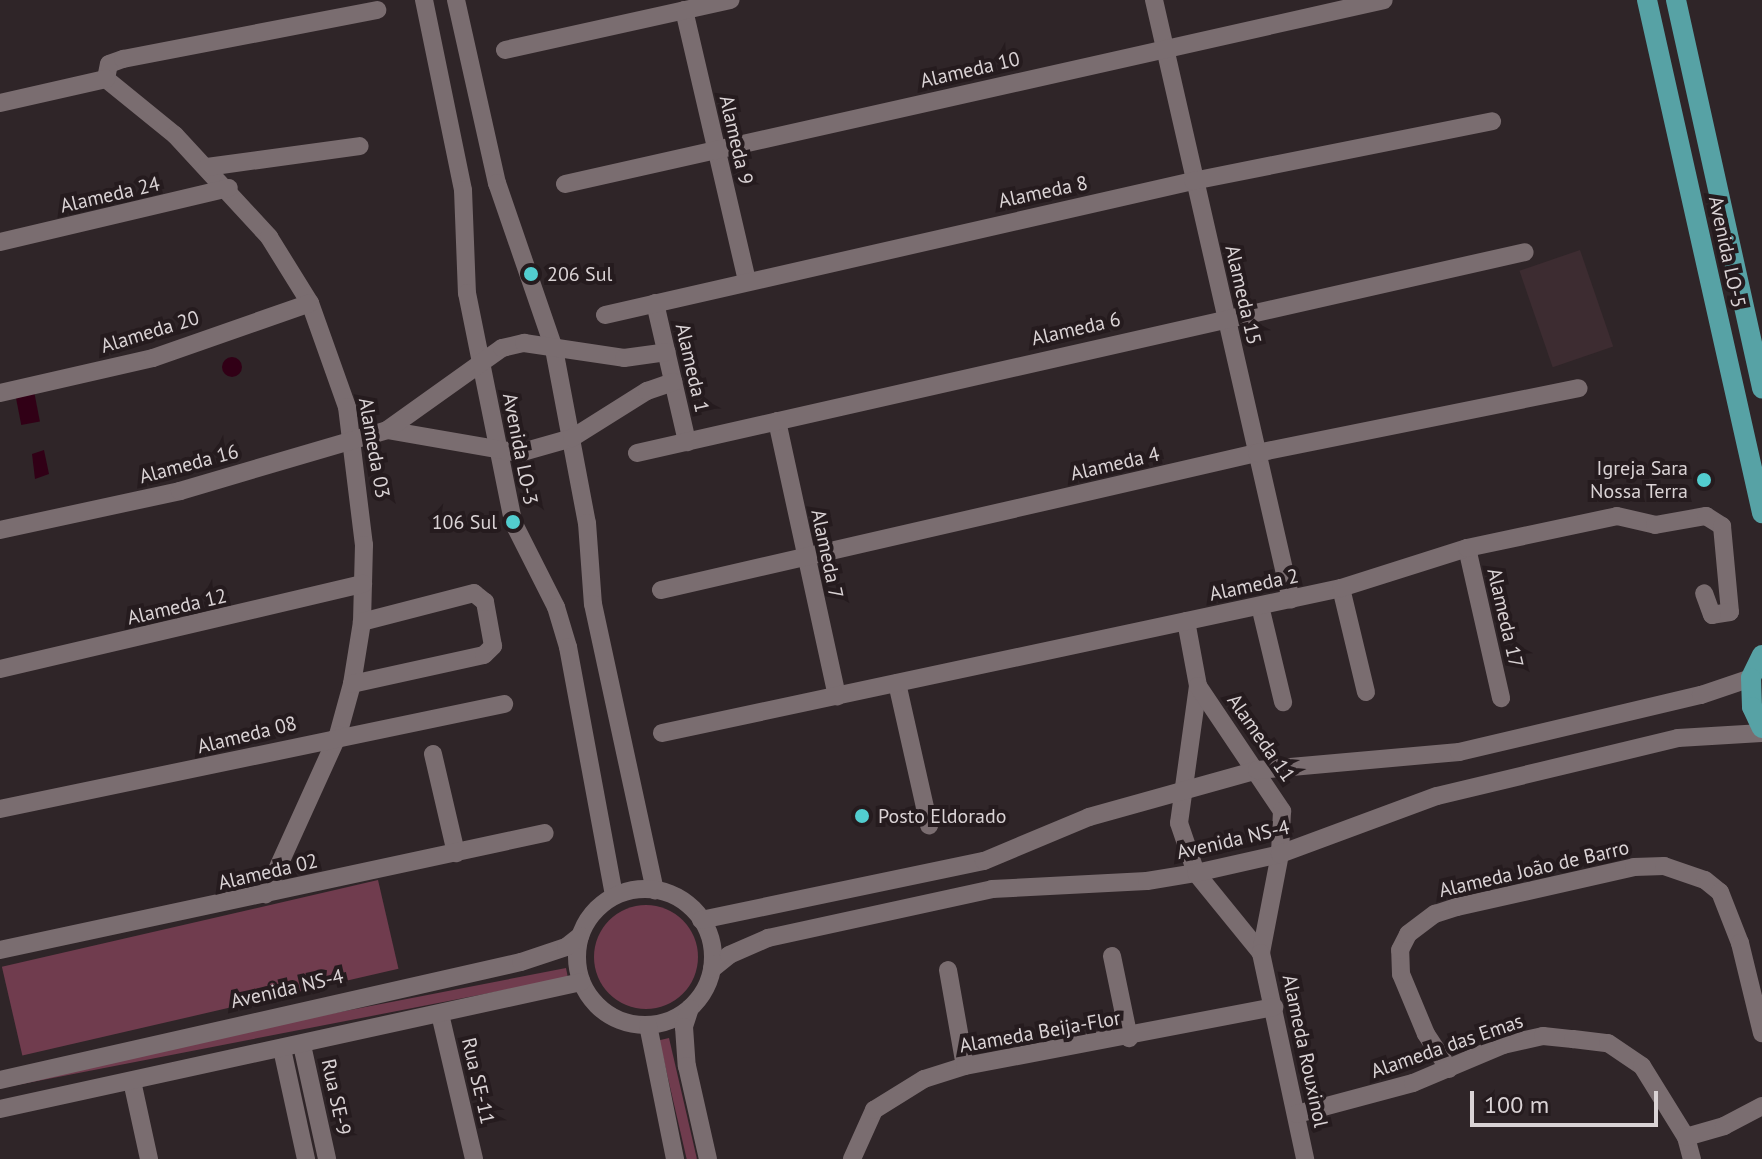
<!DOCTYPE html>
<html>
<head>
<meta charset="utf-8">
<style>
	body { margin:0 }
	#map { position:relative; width:1762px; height:1159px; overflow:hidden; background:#2f2528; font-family:"PT Sans",sans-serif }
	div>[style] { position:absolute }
	.built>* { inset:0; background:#3d2c31; transform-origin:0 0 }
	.green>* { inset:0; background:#703c4e; transform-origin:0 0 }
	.round { border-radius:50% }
	.water>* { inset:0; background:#310016; transform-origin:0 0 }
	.minor>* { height:18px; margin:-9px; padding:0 9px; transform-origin:9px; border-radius:9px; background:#7a6d70 }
	.minor>.ring { margin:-9px; padding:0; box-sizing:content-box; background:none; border:18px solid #7a6d70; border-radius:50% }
	.major>* { height:20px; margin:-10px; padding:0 10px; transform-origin:10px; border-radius:10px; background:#57a2a5 }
	.dots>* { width:22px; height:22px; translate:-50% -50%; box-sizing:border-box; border:4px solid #251b1e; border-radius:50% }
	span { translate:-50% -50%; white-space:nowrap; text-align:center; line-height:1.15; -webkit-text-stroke:8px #251b1e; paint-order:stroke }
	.street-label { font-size:20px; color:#dad3d5 }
	.poi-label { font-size:20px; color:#dad3d5 }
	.left { translate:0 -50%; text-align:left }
	.right { translate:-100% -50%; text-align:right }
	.scale { position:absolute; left:1470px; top:1091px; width:188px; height:36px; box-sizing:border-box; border:4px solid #dad3d5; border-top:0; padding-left:10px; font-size:24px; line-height:28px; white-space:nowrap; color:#dad3d5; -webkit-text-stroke:6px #251b1e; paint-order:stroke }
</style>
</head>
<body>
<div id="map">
	<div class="built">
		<div style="left:1580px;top:250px;width:102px;height:64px;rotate:71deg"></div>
	</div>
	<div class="green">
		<div style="left:378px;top:880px;width:91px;height:386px;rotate:77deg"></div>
		<div class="round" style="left:594px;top:905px;width:104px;height:104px"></div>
		<div style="left:566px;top:968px;width:10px;height:580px;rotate:79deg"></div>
		<div style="left:669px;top:1038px;width:124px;height:10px;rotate:77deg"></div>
	</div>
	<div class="water">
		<div class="round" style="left:222px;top:357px;width:20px;height:20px"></div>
		<div style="left:34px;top:391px;width:31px;height:19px;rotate:79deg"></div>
		<div style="clip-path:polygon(44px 450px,49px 474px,35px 479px,32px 454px)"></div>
	</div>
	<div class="minor">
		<div style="left:424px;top:0;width:194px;rotate:78.4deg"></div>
		<div style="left:463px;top:190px;width:103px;rotate:87.8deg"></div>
		<div style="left:467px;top:293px;width:234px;rotate:78.6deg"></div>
		<div style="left:513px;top:522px;width:95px;rotate:63.2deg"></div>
		<div style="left:556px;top:607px;width:42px;rotate:73.3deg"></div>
		<div style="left:568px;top:647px;width:253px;rotate:79.5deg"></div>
		<div style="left:456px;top:0;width:188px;rotate:77.4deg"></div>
		<div style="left:497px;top:183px;width:176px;rotate:71deg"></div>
		<div style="left:554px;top:349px;width:177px;rotate:79.3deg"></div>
		<div style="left:587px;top:523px;width:81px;rotate:85.8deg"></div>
		<div style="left:593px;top:604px;width:293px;rotate:77.8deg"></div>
		<div style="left:1154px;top:0;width:615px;rotate:77.14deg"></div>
		<div style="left:684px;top:10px;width:277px;rotate:76.9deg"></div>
		<div style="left:505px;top:50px;width:231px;rotate:-12.5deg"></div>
		<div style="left:106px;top:79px;width:89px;rotate:39.1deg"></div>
		<div style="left:175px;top:135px;width:139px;rotate:47.3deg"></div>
		<div style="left:269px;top:237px;width:78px;rotate:58.2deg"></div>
		<div style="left:310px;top:303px;width:110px;rotate:70.4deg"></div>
		<div style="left:347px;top:407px;width:139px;rotate:83deg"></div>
		<div style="left:364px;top:545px;width:77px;rotate:91.5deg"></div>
		<div style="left:362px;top:622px;width:63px;rotate:99.2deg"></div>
		<div style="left:352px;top:684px;width:53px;rotate:105.4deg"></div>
		<div style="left:338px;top:735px;width:175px;rotate:114.4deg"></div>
		<div style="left:106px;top:79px;width:15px;rotate:-79deg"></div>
		<div style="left:109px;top:64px;width:15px;rotate:-20deg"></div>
		<div style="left:123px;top:59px;width:259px;rotate:-10.9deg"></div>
		<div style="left:0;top:103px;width:109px;rotate:-12.8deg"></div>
		<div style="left:207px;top:167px;width:154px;rotate:-7.8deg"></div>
		<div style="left:565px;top:184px;width:839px;rotate:-12.66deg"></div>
		<div style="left:0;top:242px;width:235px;rotate:-13.3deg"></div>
		<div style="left:655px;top:303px;width:143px;rotate:77deg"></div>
		<div style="left:605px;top:315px;width:603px;rotate:-12.84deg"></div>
		<div style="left:1193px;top:181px;width:305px;rotate:-11.3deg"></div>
		<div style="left:0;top:393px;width:157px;rotate:-12.9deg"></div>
		<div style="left:153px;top:358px;width:166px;rotate:-19.3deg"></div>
		<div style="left:777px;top:421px;width:282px;rotate:77.7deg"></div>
		<div style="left:387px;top:430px;width:134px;rotate:9.9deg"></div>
		<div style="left:519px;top:453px;width:55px;rotate:-15.8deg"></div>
		<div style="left:572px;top:438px;width:89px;rotate:-32.1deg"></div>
		<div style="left:647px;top:391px;width:28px;rotate:-19deg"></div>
		<div style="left:637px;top:453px;width:910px;rotate:-12.75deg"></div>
		<div style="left:0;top:530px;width:184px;rotate:-12.2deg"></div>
		<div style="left:180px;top:491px;width:216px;rotate:-16.4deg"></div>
		<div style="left:387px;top:430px;width:141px;rotate:-35.5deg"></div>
		<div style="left:502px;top:348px;width:23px;rotate:-13deg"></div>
		<div style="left:524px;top:343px;width:101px;rotate:8.5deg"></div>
		<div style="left:624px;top:358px;width:43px;rotate:-7.9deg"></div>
		<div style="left:1467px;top:548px;width:154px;rotate:77.2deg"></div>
		<div style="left:1341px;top:588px;width:107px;rotate:76.5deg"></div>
		<div style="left:661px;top:590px;width:612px;rotate:-12.95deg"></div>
		<div style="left:1257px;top:453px;width:328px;rotate:-11.4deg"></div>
		<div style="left:1260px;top:606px;width:99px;rotate:76.5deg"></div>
		<div style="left:1186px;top:621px;width:66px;rotate:79.5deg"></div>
		<div style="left:1198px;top:686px;width:138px;rotate:97.9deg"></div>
		<div style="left:1179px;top:823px;width:53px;rotate:71.2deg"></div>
		<div style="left:1196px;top:873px;width:103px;rotate:50.9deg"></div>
		<div style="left:0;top:669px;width:373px;rotate:-13.2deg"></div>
		<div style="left:897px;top:683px;width:146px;rotate:77.3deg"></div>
		<div style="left:352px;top:684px;width:135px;rotate:-12.4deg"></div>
		<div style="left:484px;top:655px;width:13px;rotate:-45deg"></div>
		<div style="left:493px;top:646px;width:45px;rotate:-100.3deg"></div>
		<div style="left:485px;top:602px;width:14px;rotate:-141deg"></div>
		<div style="left:474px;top:593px;width:116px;rotate:165.5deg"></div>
		<div style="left:1198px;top:686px;width:151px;rotate:56.1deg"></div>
		<div style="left:1282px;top:811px;width:43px;rotate:92.7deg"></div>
		<div style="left:1280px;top:854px;width:101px;rotate:100.9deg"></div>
		<div style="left:1261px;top:953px;width:211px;rotate:77.9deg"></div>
		<div style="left:662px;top:733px;width:694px;rotate:-12.05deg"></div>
		<div style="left:1341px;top:588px;width:132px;rotate:-17.6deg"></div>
		<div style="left:1467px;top:548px;width:153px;rotate:-12deg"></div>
		<div style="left:1617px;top:516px;width:39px;rotate:13deg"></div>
		<div style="left:1655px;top:525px;width:52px;rotate:-10deg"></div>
		<div style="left:1706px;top:516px;width:19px;rotate:32deg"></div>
		<div style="left:1722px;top:526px;width:86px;rotate:84.7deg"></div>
		<div style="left:1730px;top:612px;width:18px;rotate:171deg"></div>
		<div style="left:1712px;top:615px;width:23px;rotate:-110deg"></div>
		<div style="left:433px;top:754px;width:102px;rotate:76.9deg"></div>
		<div style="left:0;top:809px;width:515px;rotate:-11.77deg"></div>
		<div class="ring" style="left:577px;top:889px;width:118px;height:118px"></div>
		<div style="left:701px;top:920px;width:289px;rotate:-11.8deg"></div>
		<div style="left:984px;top:861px;width:114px;rotate:-22.7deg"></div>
		<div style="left:1089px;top:817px;width:174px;rotate:-15.6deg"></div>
		<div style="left:1257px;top:770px;width:203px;rotate:-5.1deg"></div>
		<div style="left:1459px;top:752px;width:249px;rotate:-13.3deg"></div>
		<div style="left:1701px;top:695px;width:53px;rotate:-18.8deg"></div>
		<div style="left:0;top:950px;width:557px;rotate:-12.12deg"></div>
		<div style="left:1112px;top:956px;width:84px;rotate:78.3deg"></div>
		<div style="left:712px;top:969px;width:22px;rotate:-39deg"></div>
		<div style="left:729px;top:955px;width:43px;rotate:-23.6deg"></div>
		<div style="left:768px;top:938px;width:229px;rotate:-12.3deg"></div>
		<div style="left:992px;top:889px;width:155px;rotate:-3deg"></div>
		<div style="left:1147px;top:881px;width:50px;rotate:-9.3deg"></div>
		<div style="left:1196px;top:873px;width:86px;rotate:-12.7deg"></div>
		<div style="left:1280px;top:854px;width:167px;rotate:-20.3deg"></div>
		<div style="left:1437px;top:796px;width:248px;rotate:-13.5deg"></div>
		<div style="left:1678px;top:738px;width:84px;rotate:-3.4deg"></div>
		<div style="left:948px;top:970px;width:97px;rotate:80deg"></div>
		<div style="left:690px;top:1008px;width:20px;rotate:108deg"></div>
		<div style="left:684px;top:1027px;width:39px;rotate:86deg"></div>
		<div style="left:687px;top:1066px;width:95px;rotate:77.3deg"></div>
		<div style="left:440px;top:1014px;width:149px;rotate:76.8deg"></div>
		<div style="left:648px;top:1025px;width:137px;rotate:78.6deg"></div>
		<div style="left:302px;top:1045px;width:117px;rotate:77.6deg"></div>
		<div style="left:282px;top:1049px;width:113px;rotate:77.7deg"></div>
		<div style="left:1449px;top:1069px;width:42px;rotate:-123.3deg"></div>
		<div style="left:1426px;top:1034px;width:65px;rotate:-112.6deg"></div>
		<div style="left:1401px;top:974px;width:24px;rotate:-92deg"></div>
		<div style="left:1400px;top:950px;width:18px;rotate:-63deg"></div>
		<div style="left:1408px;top:934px;width:34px;rotate:-37deg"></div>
		<div style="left:1435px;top:914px;width:23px;rotate:-18deg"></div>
		<div style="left:1457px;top:907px;width:181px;rotate:-12.7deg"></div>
		<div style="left:1634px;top:867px;width:30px;rotate:-2deg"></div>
		<div style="left:1664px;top:866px;width:43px;rotate:18.9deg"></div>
		<div style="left:1705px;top:880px;width:19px;rotate:39deg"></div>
		<div style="left:1720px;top:892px;width:55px;rotate:68.6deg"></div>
		<div style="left:1740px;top:943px;width:93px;rotate:76.3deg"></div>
		<div style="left:0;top:1080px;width:534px;rotate:-12.76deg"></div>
		<div style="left:521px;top:962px;width:47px;rotate:-18.4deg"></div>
		<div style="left:566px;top:947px;width:18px;rotate:-38deg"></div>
		<div style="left:132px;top:1081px;width:80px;rotate:77.7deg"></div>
		<div style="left:0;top:1109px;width:595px;rotate:-12.33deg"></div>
		<div style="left:1297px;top:1114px;width:120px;rotate:-15deg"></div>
		<div style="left:1413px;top:1083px;width:98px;rotate:-22.9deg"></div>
		<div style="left:1503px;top:1045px;width:41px;rotate:-12.7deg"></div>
		<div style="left:1543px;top:1036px;width:30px;rotate:6deg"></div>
		<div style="left:1573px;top:1039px;width:35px;rotate:7deg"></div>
		<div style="left:1608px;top:1043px;width:41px;rotate:34.1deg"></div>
		<div style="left:1642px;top:1066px;width:84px;rotate:58.2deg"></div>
		<div style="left:1686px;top:1137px;width:23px;rotate:75deg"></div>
		<div style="left:1686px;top:1137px;width:40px;rotate:-16deg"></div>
		<div style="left:1724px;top:1126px;width:43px;rotate:-27.8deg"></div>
		<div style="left:852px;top:1159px;width:54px;rotate:-65.8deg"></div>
		<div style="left:874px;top:1110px;width:59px;rotate:-31.8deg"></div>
		<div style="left:924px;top:1079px;width:43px;rotate:-17.6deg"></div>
		<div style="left:965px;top:1066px;width:315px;rotate:-10.8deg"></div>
	</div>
	<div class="major">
		<div style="left:1647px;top:0;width:526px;rotate:77.36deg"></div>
		<div style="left:1676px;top:0;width:398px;rotate:77.5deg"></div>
		<div style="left:1762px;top:655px;width:25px;rotate:116deg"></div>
		<div style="left:1751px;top:678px;width:29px;rotate:88deg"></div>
		<div style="left:1752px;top:707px;width:23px;rotate:65deg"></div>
	</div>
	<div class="dots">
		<div style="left:531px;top:274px;background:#52cdcf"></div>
		<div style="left:1704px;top:480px;background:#52cdcf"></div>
		<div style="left:513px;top:522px;background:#52cdcf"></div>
		<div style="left:862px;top:816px;background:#52cdcf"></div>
	</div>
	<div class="street-label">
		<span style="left:970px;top:70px;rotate:-13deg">Alameda 10</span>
		<span style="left:736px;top:140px;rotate:77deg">Alameda 9</span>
		<span style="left:1043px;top:192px;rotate:-12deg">Alameda 8</span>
		<span style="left:110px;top:195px;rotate:-13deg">Alameda 24</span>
		<span style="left:1727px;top:252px;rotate:78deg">Avenida LO-5</span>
		<span style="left:1243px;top:295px;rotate:77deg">Alameda 15</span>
		<span style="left:1076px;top:329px;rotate:-13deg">Alameda 6</span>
		<span style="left:150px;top:332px;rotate:-17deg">Alameda 20</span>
		<span style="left:692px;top:368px;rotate:77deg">Alameda 1</span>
		<span style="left:374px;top:448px;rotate:80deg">Alameda 03</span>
		<span style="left:520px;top:449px;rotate:79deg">Avenida LO-3</span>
		<span style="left:189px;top:464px;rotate:-15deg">Alameda 16</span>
		<span style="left:1115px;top:464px;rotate:-13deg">Alameda 4</span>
		<span style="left:827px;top:554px;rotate:78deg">Alameda 7</span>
		<span style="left:1254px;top:585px;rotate:-12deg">Alameda 2</span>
		<span style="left:177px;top:607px;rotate:-13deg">Alameda 12</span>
		<span style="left:1505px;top:618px;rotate:77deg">Alameda 17</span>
		<span style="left:247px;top:735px;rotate:-14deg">Alameda 08</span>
		<span style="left:1261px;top:738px;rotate:55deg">Alameda 11</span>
		<span style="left:1233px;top:840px;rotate:-13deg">Avenida NS-4</span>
		<span style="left:1534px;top:869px;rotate:-13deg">Alameda João de Barro</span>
		<span style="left:268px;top:872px;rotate:-13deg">Alameda 02</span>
		<span style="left:287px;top:989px;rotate:-13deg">Avenida NS-4</span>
		<span style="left:1040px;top:1032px;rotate:-10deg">Alameda Beija-Flor</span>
		<span style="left:1447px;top:1046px;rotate:-19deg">Alameda das Emas</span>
		<span style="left:1305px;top:1051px;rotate:78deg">Alameda Rouxinol</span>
		<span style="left:478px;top:1081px;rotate:77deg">Rua SE-11</span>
		<span style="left:336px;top:1097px;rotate:78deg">Rua SE-9</span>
	</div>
	<div class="poi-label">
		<span class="left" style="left:547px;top:274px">206 Sul</span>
		<span class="right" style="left:1688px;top:480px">Igreja Sara<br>Nossa Terra</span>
		<span class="right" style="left:497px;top:522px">106 Sul</span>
		<span class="left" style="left:878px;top:816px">Posto Eldorado</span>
	</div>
	<div class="scale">100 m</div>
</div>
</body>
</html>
